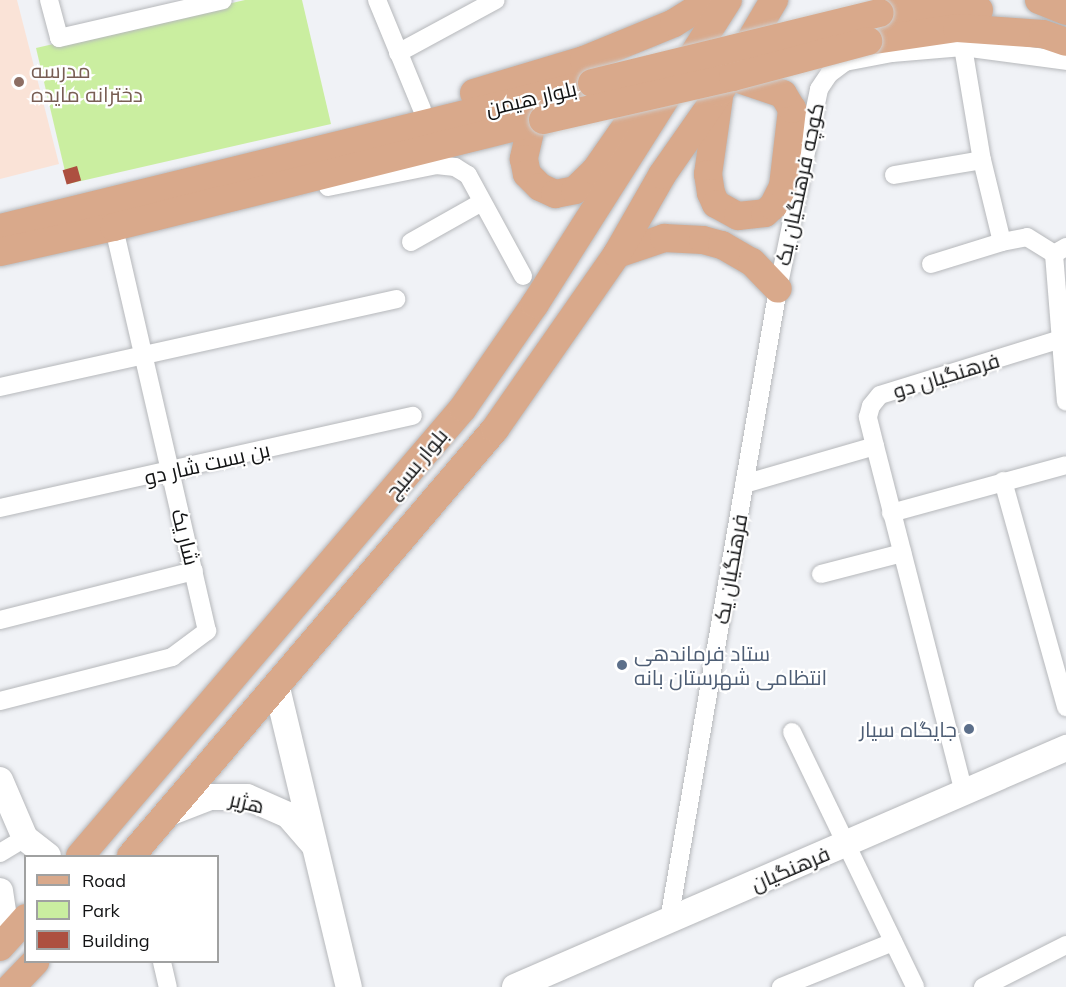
<!DOCTYPE html>
<html>
<head>
<meta charset="utf-8">
<style>
	body { margin:0 }
	#map { position:relative; width:1066px; height:987px; overflow:hidden; background:#f0f2f6; font-family:Mulish,Cairo,sans-serif }
	div>[style] { position:absolute }
	.education>* { inset:0; background:#fae3d7 }
	.green>* { inset:0; background:#caeea0 }
	.building>* { inset:0; background:#ad5040; transform-origin:0 0 }
	.roads { filter:drop-shadow(0 0 2px #b6b8bb) drop-shadow(0 0 2px #b6b8bb) }
	.street>* { height:18px; margin:-9px; padding:0 9px; transform-origin:9px; border-radius:9px; background:#fff }
	.secondary>* { height:26px; margin:-13px; padding:0 13px; transform-origin:13px; border-radius:13px; background:#fff }
	.primary>* { height:28px; margin:-14px; padding:0 14px; transform-origin:14px; border-radius:14px; background:#d9a98b }
	.bridges { filter:drop-shadow(0 0 2px #d0d0d0) drop-shadow(0 0 2px #d0d0d0) }
	.primary-bridge>* { height:28px; margin:-14px; padding:0 14px; transform-origin:14px; border-radius:14px; background:#d9a98b }
	.dots>* { width:16px; height:16px; translate:-50% -50%; box-sizing:border-box; border:3px solid #fff; border-radius:50% }
	span { translate:-50% -50%; white-space:nowrap; text-align:center; line-height:1.15; -webkit-text-stroke:4.5px #fff; paint-order:stroke }
	.education-label { font-size:21px; color:#785e54 }
	.left { translate:0 -50%; text-align:left }
	.street-label { font-size:21px; color:#121314 }
	.service-label { font-size:21px; color:#4e5e75 }
	.right { translate:-100% -50%; text-align:right }
	.legend { position:absolute; left:24px; top:855px; width:195px; height:108px; box-sizing:border-box; background:#fff; border:2px solid #a0a1a1; margin:0; padding:8px 10px; list-style:none; font-size:18px; color:#121314 }
	.legend li { display:flex; align-items:center; gap:12px; height:30px }
	.legend b { width:30px; border:2px solid #a0a1a1 }
</style>
</head>
<body>
<div id="map">
	<div class="education">
		<div style="clip-path:polygon(0 0,17px 0,59px 164px,0 179px)"></div>
	</div>
	<div class="green">
		<div style="clip-path:polygon(245px 0,302px 0,331px 124px,68px 184px,36px 48px)"></div>
	</div>
	<div class="building">
		<div style="left:77px;top:166px;width:15px;height:15px;rotate:74deg"></div>
	</div>
	<div class="roads">
		<div class="street">
			<div style="left:49px;top:0;width:39px;rotate:75deg"></div>
			<div style="left:59px;top:38px;width:168px;rotate:-13deg"></div>
			<div style="left:377px;top:0;width:118px;rotate:67.6deg"></div>
			<div style="left:963px;top:47px;width:115px;rotate:80.5deg"></div>
			<div style="left:982px;top:160px;width:84px;rotate:76.3deg"></div>
			<div style="left:1002px;top:242px;width:25px;rotate:-11deg"></div>
			<div style="left:1027px;top:237px;width:32px;rotate:32deg"></div>
			<div style="left:398px;top:53px;width:111px;rotate:-28.4deg"></div>
			<div style="left:894px;top:175px;width:89px;rotate:-9.7deg"></div>
			<div style="left:328px;top:187px;width:110px;rotate:-11.5deg"></div>
			<div style="left:436px;top:165px;width:19px;rotate:6deg"></div>
			<div style="left:455px;top:167px;width:15px;rotate:32deg"></div>
			<div style="left:468px;top:175px;width:115px;rotate:61.4deg"></div>
			<div style="left:411px;top:242px;width:81px;rotate:-29.4deg"></div>
			<div style="left:1066px;top:247px;width:14px;rotate:150deg"></div>
			<div style="left:1054px;top:254px;width:148px;rotate:85.4deg"></div>
			<div style="left:931px;top:264px;width:74px;rotate:-17.2deg"></div>
			<div style="left:0;top:387px;width:406px;rotate:-12.5deg"></div>
			<div style="left:875px;top:446px;width:357px;rotate:75.6deg"></div>
			<div style="left:1003px;top:481px;width:235px;rotate:74.4deg"></div>
			<div style="left:744px;top:484px;width:136px;rotate:-16.2deg"></div>
			<div style="left:875px;top:446px;width:30px;rotate:-104deg"></div>
			<div style="left:868px;top:417px;width:11px;rotate:-75deg"></div>
			<div style="left:871px;top:406px;width:14px;rotate:-51deg"></div>
			<div style="left:880px;top:395px;width:186px;rotate:-17.2deg"></div>
			<div style="left:0;top:508px;width:423px;rotate:-12.6deg"></div>
			<div style="left:891px;top:513px;width:181px;rotate:-15.3deg"></div>
			<div style="left:821px;top:574px;width:84px;rotate:-14.5deg"></div>
			<div style="left:0;top:620px;width:200px;rotate:-14.2deg"></div>
			<div style="left:0;top:701px;width:178px;rotate:-14.3deg"></div>
			<div style="left:172px;top:657px;width:44px;rotate:-36.6deg"></div>
			<div style="left:207px;top:631px;width:415px;rotate:-103deg"></div>
			<div style="left:792px;top:732px;width:283px;rotate:64.2deg"></div>
			<div style="left:0;top:853px;width:29px;rotate:-31deg"></div>
			<div style="left:669px;top:920px;width:640px;rotate:-80.2deg"></div>
			<div style="left:778px;top:289px;width:204px;rotate:-78.4deg"></div>
			<div style="left:819px;top:89px;width:18px;rotate:-56deg"></div>
			<div style="left:829px;top:74px;width:20px;rotate:-37deg"></div>
			<div style="left:845px;top:62px;width:48px;rotate:-10.8deg"></div>
			<div style="left:892px;top:53px;width:71px;rotate:-4.8deg"></div>
			<div style="left:963px;top:47px;width:104px;rotate:7.7deg"></div>
			<div style="left:162px;top:962px;width:26px;rotate:77deg"></div>
			<div style="left:781px;top:987px;width:121px;rotate:-21.9deg"></div>
			<div style="left:983px;top:987px;width:93px;rotate:-26.8deg"></div>
		</div>
		<div class="secondary">
			<div style="left:277px;top:688px;width:308px;rotate:76.5deg"></div>
			<div style="left:0;top:780px;width:63px;rotate:66.7deg"></div>
			<div style="left:25px;top:838px;width:29px;rotate:38deg"></div>
			<div style="left:166px;top:814px;width:47px;rotate:-21.1deg"></div>
			<div style="left:210px;top:797px;width:37px"></div>
			<div style="left:247px;top:797px;width:45px;rotate:23.7deg"></div>
			<div style="left:288px;top:815px;width:38px;rotate:49deg"></div>
			<div style="left:0;top:891px;width:48px;rotate:81.5deg"></div>
			<div style="left:515px;top:987px;width:601px;rotate:-23.45deg"></div>
		</div>
		<div class="primary">
			<div style="left:1039px;top:0;width:29px;rotate:22deg"></div>
			<div style="left:880px;top:13px;width:99px;rotate:-1.7deg"></div>
			<div style="left:868px;top:41px;width:90px;rotate:-8.3deg"></div>
			<div style="left:957px;top:28px;width:86px;rotate:4deg"></div>
			<div style="left:1043px;top:34px;width:24px;rotate:19deg"></div>
			<div style="left:474px;top:93px;width:115px;rotate:-16.7deg"></div>
			<div style="left:584px;top:60px;width:97px;rotate:-22.3deg"></div>
			<div style="left:674px;top:23px;width:44px;rotate:-31.9deg"></div>
			<div style="left:719px;top:97px;width:78px;rotate:98.1deg"></div>
			<div style="left:708px;top:174px;width:19px;rotate:81deg"></div>
			<div style="left:711px;top:193px;width:12px;rotate:66deg"></div>
			<div style="left:716px;top:204px;width:25px;rotate:29deg"></div>
			<div style="left:738px;top:216px;width:27px;rotate:-6deg"></div>
			<div style="left:765px;top:213px;width:11px;rotate:-41deg"></div>
			<div style="left:773px;top:206px;width:22px;rotate:-63deg"></div>
			<div style="left:783px;top:186px;width:78px;rotate:-83.3deg"></div>
			<div style="left:792px;top:109px;width:17px;rotate:-121deg"></div>
			<div style="left:783px;top:94px;width:53px;rotate:-161.2deg"></div>
			<div style="left:532px;top:123px;width:37px;rotate:103deg"></div>
			<div style="left:524px;top:159px;width:15px;rotate:79deg"></div>
			<div style="left:527px;top:174px;width:18px;rotate:45deg"></div>
			<div style="left:540px;top:187px;width:17px;rotate:25deg"></div>
			<div style="left:555px;top:194px;width:20px;rotate:-11deg"></div>
			<div style="left:575px;top:190px;width:28px;rotate:-44deg"></div>
			<div style="left:595px;top:171px;width:84px;rotate:-55.2deg"></div>
			<div style="left:0;top:228px;width:609px;rotate:-13.76deg"></div>
			<div style="left:0;top:252px;width:117px;rotate:-12.4deg"></div>
			<div style="left:114px;top:227px;width:442px;rotate:-14deg"></div>
			<div style="left:617px;top:254px;width:50px;rotate:-18.8deg"></div>
			<div style="left:664px;top:238px;width:39px;rotate:3deg"></div>
			<div style="left:703px;top:240px;width:20px;rotate:15deg"></div>
			<div style="left:722px;top:245px;width:34px;rotate:30deg"></div>
			<div style="left:752px;top:262px;width:37px;rotate:46deg"></div>
			<div style="left:80px;top:856px;width:589px;rotate:-49.47deg"></div>
			<div style="left:463px;top:408px;width:126px;rotate:-55.3deg"></div>
			<div style="left:535px;top:304px;width:360px;rotate:-57.6deg"></div>
			<div style="left:131px;top:856px;width:561px;rotate:-49.55deg"></div>
			<div style="left:495px;top:429px;width:213px;rotate:-55.1deg"></div>
			<div style="left:617px;top:254px;width:91px;rotate:-60.3deg"></div>
			<div style="left:662px;top:175px;width:101px;rotate:-55.1deg"></div>
			<div style="left:720px;top:92px;width:107px;rotate:-59.6deg"></div>
			<div style="left:0;top:947px;width:39px;rotate:-48deg"></div>
			<div style="left:11px;top:987px;width:35px;rotate:-46deg"></div>
		</div>
	</div>
	<div class="bridges">
		<div class="primary-bridge">
			<div style="left:592px;top:83px;width:296px;rotate:-13.7deg"></div>
			<div style="left:543px;top:120px;width:195px;rotate:-12.8deg"></div>
			<div style="left:733px;top:77px;width:140px;rotate:-14.9deg"></div>
		</div>
	</div>
	<div class="dots">
		<div style="left:19px;top:82px;background:#8d6e63"></div>
		<div style="left:622px;top:665px;background:#5c6f8a"></div>
		<div style="left:969px;top:729px;background:#5c6f8a"></div>
	</div>
	<div class="education-label">
		<span class="left" style="left:31px;top:82px">مدرسه<br>دخترانه مایده</span>
	</div>
	<div class="street-label">
		<span style="left:531px;top:98px;rotate:-13deg">بلوار هیمن</span>
		<span style="left:799px;top:184px;rotate:-78deg">کوچه فرهنگیان یک</span>
		<span style="left:946px;top:375px;rotate:-17deg">فرهنگیان دو</span>
		<span style="left:207px;top:463px;rotate:-13deg">بن بست شار دو</span>
		<span style="left:416px;top:463px;rotate:-50deg">بلوار بسیج</span>
		<span style="left:186px;top:537px;rotate:76deg">شار یک</span>
		<span style="left:730px;top:569px;rotate:-80deg">فرهنگیان یک</span>
		<span style="left:247px;top:802px;rotate:13deg">هژیر</span>
		<span style="left:790px;top:868px;rotate:-23deg">فرهنگیان</span>
	</div>
	<div class="service-label">
		<span class="left" style="left:634px;top:665px">ستاد فرماندهی<br>انتظامی شهرستان بانه</span>
		<span class="right" style="left:957px;top:729px">جایگاه سیار</span>
	</div>
	<ul class="legend">
	<li><b style="height:8px;background:#d9a98b"></b>Road</li>
	<li><b style="height:16px;background:#caeea0"></b>Park</li>
	<li><b style="height:16px;background:#ad5040"></b>Building</li>
	</ul>
</div>
</body>
</html>
